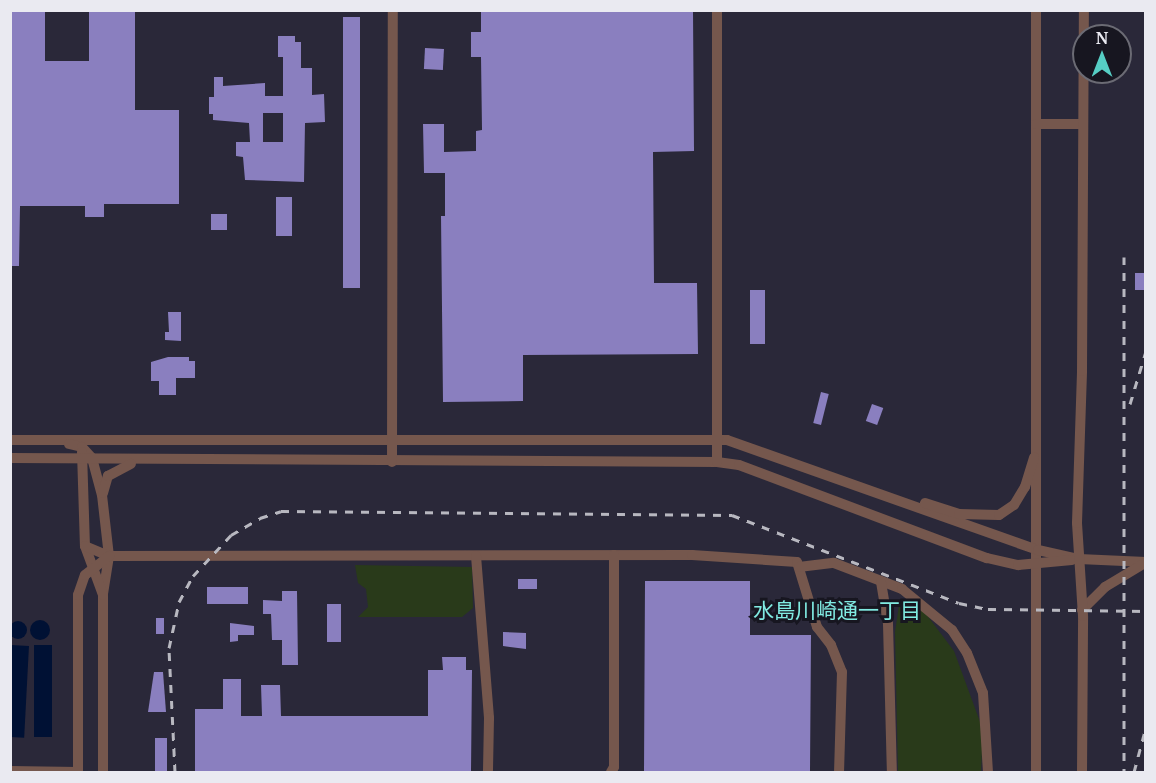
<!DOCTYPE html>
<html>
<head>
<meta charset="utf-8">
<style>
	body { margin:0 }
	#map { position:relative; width:1156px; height:783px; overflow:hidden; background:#211f2a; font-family:"Noto Serif","Noto Sans JP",serif }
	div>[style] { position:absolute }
	.built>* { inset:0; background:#2a2839 }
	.green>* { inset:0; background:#293a1a }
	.water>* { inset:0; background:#001134; transform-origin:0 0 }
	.round { border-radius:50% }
	.building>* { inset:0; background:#8a7fbf; transform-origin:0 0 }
	.minor>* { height:10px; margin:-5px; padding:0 5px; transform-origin:5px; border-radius:5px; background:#75574d }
	.rail>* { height:3px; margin-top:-1.5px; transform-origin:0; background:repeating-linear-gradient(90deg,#b8b8c0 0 8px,transparent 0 16px) }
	span { translate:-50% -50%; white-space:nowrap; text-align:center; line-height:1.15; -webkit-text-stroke:6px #171620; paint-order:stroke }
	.neighbourhood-label { font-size:21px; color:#81ebe2 }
	.frame { position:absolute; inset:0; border:12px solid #eaeaf1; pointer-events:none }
	.north { position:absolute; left:1072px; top:24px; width:60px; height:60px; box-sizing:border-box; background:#171620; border:2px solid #6b6b74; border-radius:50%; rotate:0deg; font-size:16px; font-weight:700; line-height:24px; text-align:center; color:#eaeaf1 }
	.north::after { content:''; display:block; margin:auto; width:21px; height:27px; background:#56cec4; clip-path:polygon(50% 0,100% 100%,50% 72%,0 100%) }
</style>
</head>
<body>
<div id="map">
	<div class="built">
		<div style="clip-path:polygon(evenodd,11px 11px,1145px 11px,1145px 772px,11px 772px,11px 11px,1084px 36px,1120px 36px,1120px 72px,1084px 72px,1084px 36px)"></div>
	</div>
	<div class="green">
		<div style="clip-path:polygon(355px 565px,472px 567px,473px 608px,462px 617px,358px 617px,368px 607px,366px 589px,358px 583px)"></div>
		<div style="clip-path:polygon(900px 599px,920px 606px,954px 651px,983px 730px,981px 772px,898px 772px,895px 632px)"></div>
	</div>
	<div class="water">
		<div class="round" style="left:30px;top:620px;width:20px;height:20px"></div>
		<div class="round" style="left:9px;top:621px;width:18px;height:18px"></div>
		<div style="left:11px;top:645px;width:18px;height:92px;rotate:3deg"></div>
		<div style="left:34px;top:645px;width:18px;height:92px"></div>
	</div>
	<div class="building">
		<div style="clip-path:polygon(10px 10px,45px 10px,45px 61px,89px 61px,89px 10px,135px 10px,135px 110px,179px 110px,179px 204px,104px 204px,104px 217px,85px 217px,85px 206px,20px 206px,19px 266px,10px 266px)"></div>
		<div style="clip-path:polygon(481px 10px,693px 10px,694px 151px,653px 152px,654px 283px,697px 283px,698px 354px,523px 355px,523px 401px,443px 402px,441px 216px,445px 216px,445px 173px,424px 173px,423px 124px,444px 124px,444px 152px,476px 151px,476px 131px,482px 130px,481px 57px,471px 57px,471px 32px,481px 32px)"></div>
		<div style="left:343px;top:17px;width:17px;height:271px"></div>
		<div style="clip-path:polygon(evenodd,278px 36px,295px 36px,295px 42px,301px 42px,301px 68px,312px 68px,312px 95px,324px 94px,325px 122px,305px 123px,304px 182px,245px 180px,243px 157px,236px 156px,236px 142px,250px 142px,249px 123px,213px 120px,213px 114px,209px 114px,209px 97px,214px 97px,214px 77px,223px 77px,223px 86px,265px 83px,265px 96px,283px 96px,283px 57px,278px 57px,278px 36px,263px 113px,283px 113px,283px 142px,263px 142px,263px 113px)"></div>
		<div style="left:425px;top:48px;width:19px;height:21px;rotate:3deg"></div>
		<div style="left:276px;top:197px;width:16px;height:39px"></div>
		<div style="left:211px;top:214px;width:16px;height:16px"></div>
		<div style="left:1135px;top:273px;width:11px;height:17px"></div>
		<div style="left:765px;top:290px;width:54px;height:15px;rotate:90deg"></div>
		<div style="clip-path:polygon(168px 312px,181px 312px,181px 341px,165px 340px,165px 332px,169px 332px)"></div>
		<div style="clip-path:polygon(168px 357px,189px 357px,189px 361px,195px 361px,195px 378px,176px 378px,176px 395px,159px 395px,159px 381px,151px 381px,151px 362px)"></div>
		<div style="left:821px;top:392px;width:8px;height:32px;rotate:14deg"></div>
		<div style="left:872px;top:404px;width:12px;height:18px;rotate:20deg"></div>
		<div style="left:518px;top:579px;width:19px;height:10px"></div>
		<div style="clip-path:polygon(645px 581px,750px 581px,750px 635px,811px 635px,810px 772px,644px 772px)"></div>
		<div style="left:207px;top:587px;width:41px;height:17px"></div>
		<div style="clip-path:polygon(282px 591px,297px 591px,298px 665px,282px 665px,282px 640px,272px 640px,271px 614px,263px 614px,263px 600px,282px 601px)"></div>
		<div style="left:327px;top:604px;width:14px;height:38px"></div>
		<div style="left:156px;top:618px;width:8px;height:16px"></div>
		<div style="clip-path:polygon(230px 623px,254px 626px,254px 635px,238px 635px,238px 641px,230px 642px)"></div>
		<div style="clip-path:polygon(503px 632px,526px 633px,526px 649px,503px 646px)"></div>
		<div style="clip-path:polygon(442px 657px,466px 657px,466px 670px,472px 670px,471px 772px,195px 772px,195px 709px,223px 709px,223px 679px,241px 679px,241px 716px,262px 716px,261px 685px,280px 685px,281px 716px,428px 716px,428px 670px,443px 670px)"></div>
		<div style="clip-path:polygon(154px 672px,163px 672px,166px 712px,148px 712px)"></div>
		<div style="left:155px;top:738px;width:12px;height:34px"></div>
	</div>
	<div class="minor">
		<div style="left:1036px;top:10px;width:762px;rotate:90deg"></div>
		<div style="left:1036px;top:124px;width:47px"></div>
		<div style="left:10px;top:440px;width:717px"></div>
		<div style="left:727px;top:440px;width:330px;rotate:19.5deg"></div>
		<div style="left:1038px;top:550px;width:42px;rotate:12.4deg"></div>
		<div style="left:1079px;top:559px;width:67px;rotate:2.6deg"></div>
		<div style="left:69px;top:444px;width:13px;rotate:13deg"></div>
		<div style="left:82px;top:447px;width:15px;rotate:48deg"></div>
		<div style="left:92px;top:458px;width:38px;rotate:75deg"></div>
		<div style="left:102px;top:495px;width:61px;rotate:83.5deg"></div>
		<div style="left:109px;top:556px;width:39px;rotate:99deg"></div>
		<div style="left:103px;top:595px;width:177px;rotate:90deg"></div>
		<div style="left:82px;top:452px;width:94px;rotate:88.2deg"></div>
		<div style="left:85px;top:546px;width:52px;rotate:69.8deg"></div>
		<div style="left:10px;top:458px;width:707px;rotate:0.32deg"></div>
		<div style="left:717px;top:462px;width:22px;rotate:8deg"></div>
		<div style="left:739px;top:465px;width:265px;rotate:20.6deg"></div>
		<div style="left:987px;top:558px;width:32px;rotate:13deg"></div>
		<div style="left:1018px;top:565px;width:54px;rotate:-5.3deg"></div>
		<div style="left:392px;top:462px;width:452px;rotate:-89.9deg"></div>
		<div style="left:717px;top:462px;width:452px;rotate:-90deg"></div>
		<div style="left:103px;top:493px;width:18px;rotate:-74deg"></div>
		<div style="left:108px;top:476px;width:26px;rotate:-28deg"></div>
		<div style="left:925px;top:503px;width:36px;rotate:18deg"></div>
		<div style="left:959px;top:514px;width:40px;rotate:1.4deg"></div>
		<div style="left:999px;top:515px;width:18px;rotate:-34deg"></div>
		<div style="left:1014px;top:505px;width:21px;rotate:-59deg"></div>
		<div style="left:1025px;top:487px;width:31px;rotate:-73deg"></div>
		<div style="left:85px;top:546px;width:26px;rotate:23deg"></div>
		<div style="left:109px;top:556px;width:583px;rotate:-0.1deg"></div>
		<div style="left:692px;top:555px;width:105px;rotate:3.8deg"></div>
		<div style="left:797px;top:562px;width:68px;rotate:72.9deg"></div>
		<div style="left:817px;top:627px;width:23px;rotate:52deg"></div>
		<div style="left:831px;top:645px;width:29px;rotate:68deg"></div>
		<div style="left:842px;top:672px;width:100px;rotate:91.7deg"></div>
		<div style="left:476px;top:556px;width:163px;rotate:85.4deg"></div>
		<div style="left:489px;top:718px;width:54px;rotate:91.1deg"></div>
		<div style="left:799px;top:567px;width:35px;rotate:-7deg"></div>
		<div style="left:834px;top:563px;width:73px;rotate:20.9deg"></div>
		<div style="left:902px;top:589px;width:65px;rotate:39.4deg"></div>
		<div style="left:952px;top:630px;width:27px;rotate:57deg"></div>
		<div style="left:967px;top:653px;width:43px;rotate:68.2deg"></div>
		<div style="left:983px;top:693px;width:79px;rotate:86.4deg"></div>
		<div style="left:881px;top:582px;width:43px;rotate:80.5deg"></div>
		<div style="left:888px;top:624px;width:148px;rotate:88.5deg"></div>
		<div style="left:1082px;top:610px;width:33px;rotate:-45deg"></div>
		<div style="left:1105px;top:587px;width:47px;rotate:-31deg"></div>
		<div style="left:10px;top:771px;width:68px;rotate:0.8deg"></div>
		<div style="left:78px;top:772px;width:177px;rotate:-90deg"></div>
		<div style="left:78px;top:595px;width:21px;rotate:-71deg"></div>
		<div style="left:85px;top:575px;width:31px;rotate:-38deg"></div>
		<div style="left:611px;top:772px;width:6px;rotate:-59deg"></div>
		<div style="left:614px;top:767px;width:212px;rotate:-90deg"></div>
		<div style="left:1082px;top:772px;width:156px;rotate:-89.6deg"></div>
		<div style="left:1083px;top:616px;width:93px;rotate:-93.7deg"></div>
		<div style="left:1077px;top:523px;width:152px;rotate:-88.1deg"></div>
		<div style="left:1082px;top:371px;width:361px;rotate:-89.7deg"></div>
	</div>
	<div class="rail">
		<div style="left:1124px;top:257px;width:515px;rotate:90deg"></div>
		<div style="left:1130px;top:404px;width:55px;rotate:-73.2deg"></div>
		<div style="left:175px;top:772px;width:124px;rotate:-92.8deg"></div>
		<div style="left:169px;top:648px;width:47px;rotate:-77.7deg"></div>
		<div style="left:179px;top:602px;width:30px;rotate:-62deg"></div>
		<div style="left:193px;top:576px;width:56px;rotate:-47.2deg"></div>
		<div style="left:231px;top:535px;width:34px;rotate:-30deg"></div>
		<div style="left:260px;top:518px;width:22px;rotate:-18deg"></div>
		<div style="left:281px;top:511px;width:451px;rotate:0.5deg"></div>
		<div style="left:732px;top:515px;width:243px;rotate:21.2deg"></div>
		<div style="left:959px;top:603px;width:30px;rotate:12deg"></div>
		<div style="left:988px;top:609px;width:158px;rotate:0.7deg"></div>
		<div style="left:1134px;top:772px;width:47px;rotate:-75.1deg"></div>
	</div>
	<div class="neighbourhood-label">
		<span style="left:837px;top:610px">水島川崎通一丁目</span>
	</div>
	<div class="frame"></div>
	<div class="north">N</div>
</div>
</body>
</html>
